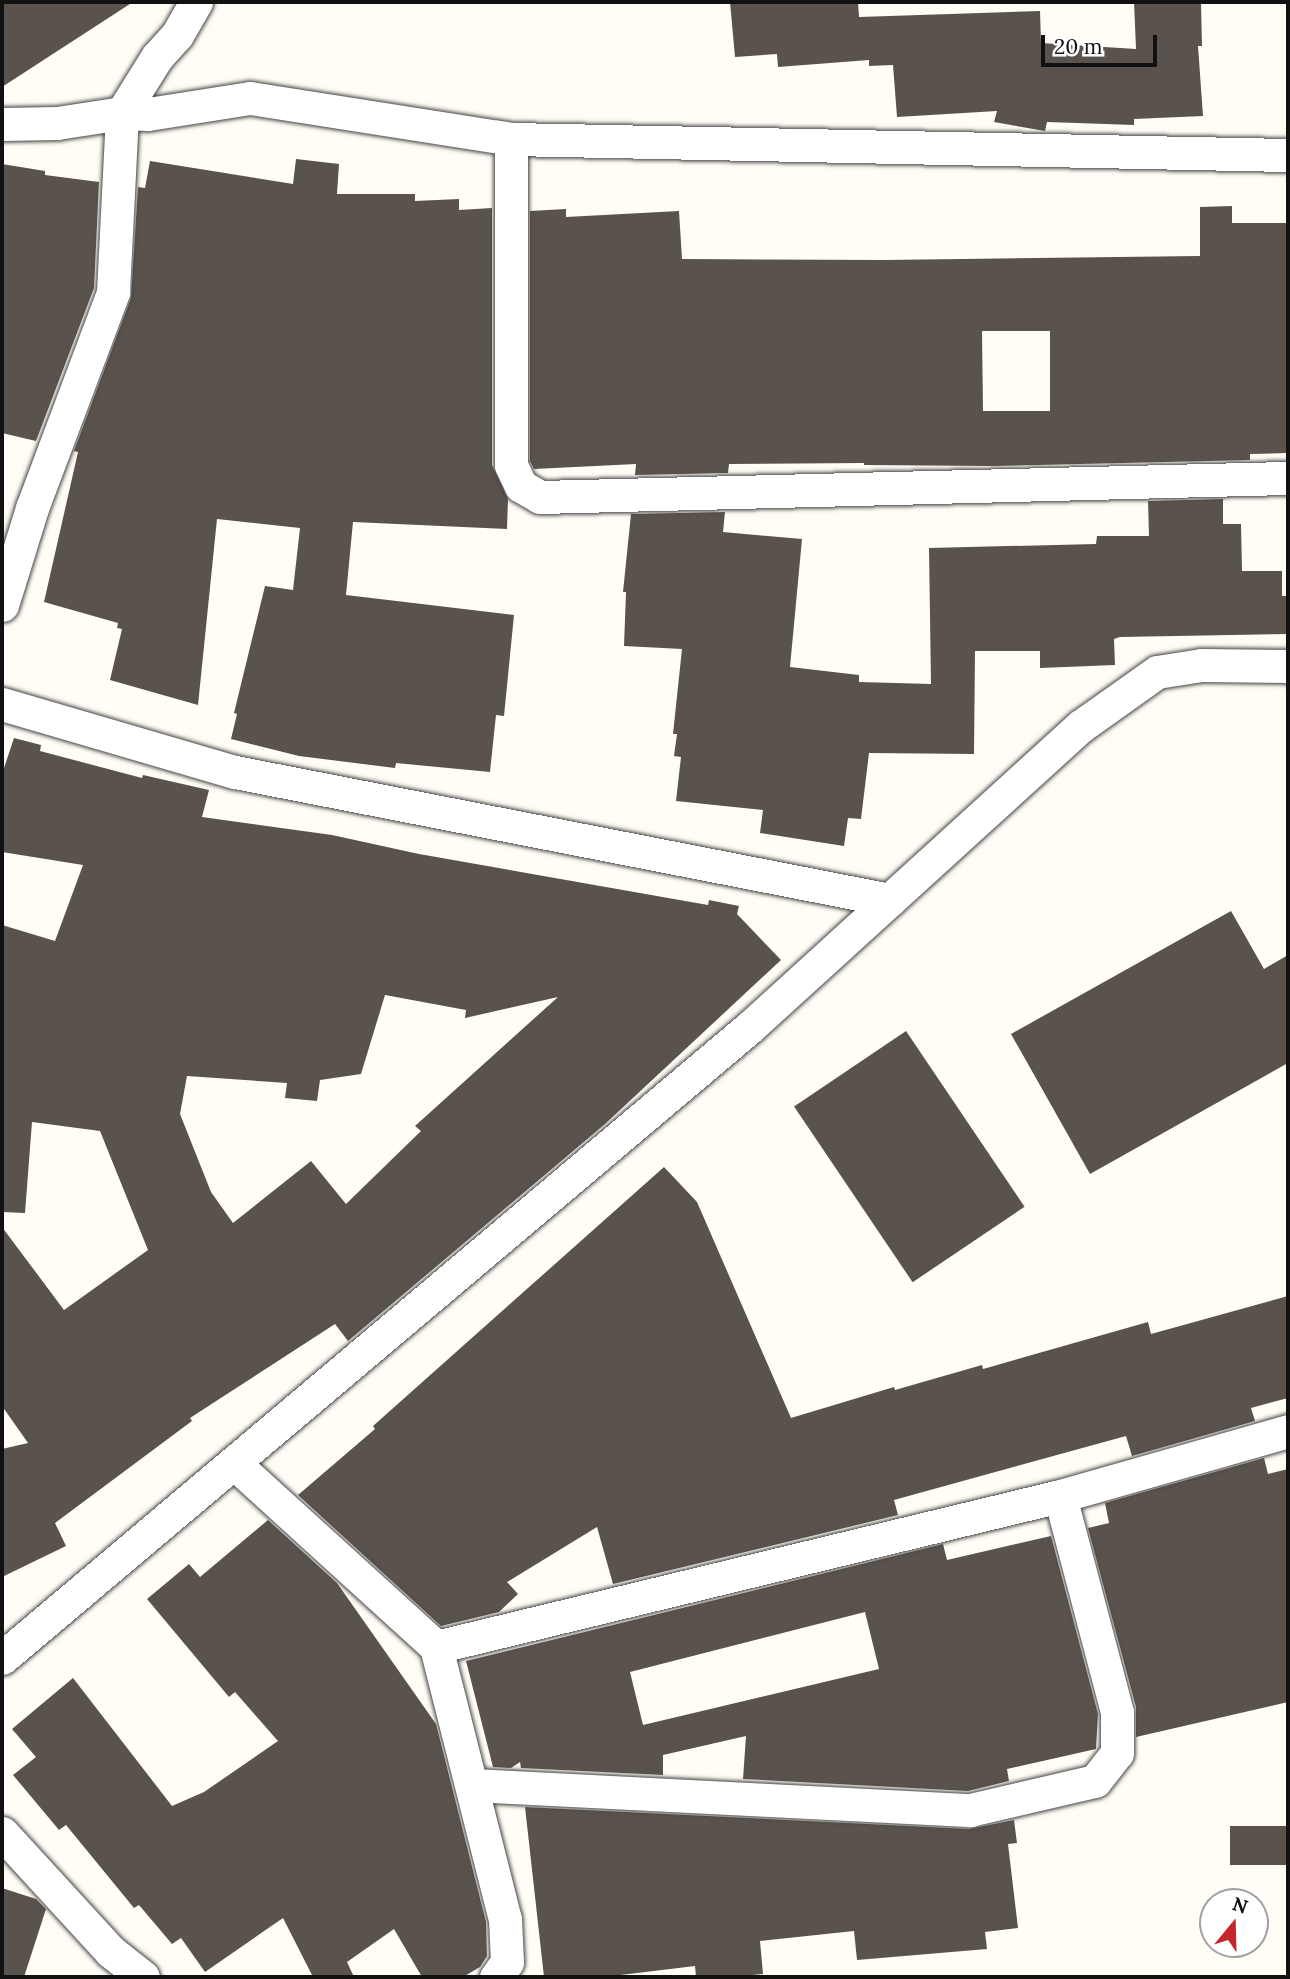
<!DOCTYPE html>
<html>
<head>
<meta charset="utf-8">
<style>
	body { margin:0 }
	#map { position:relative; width:1290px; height:1979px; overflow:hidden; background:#fffdf5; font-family:Lora,serif }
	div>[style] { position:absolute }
	.building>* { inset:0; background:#5a524d; transform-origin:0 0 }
	.roads { filter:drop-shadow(0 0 2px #444) drop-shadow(0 0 2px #444) }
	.minor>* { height:33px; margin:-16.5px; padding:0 16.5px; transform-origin:16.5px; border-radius:16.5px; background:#fff }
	span { translate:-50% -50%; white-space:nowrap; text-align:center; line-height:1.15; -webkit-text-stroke:7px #fff; paint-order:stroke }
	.frame { position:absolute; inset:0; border:4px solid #111; pointer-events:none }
	.north { position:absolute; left:1199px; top:1888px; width:70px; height:70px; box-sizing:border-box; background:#fff; border:2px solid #a0a0a0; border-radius:50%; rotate:19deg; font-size:19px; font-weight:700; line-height:28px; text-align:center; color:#111 }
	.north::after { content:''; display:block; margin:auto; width:24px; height:32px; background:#c4262e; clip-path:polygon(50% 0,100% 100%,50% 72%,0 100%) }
	.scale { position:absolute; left:1041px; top:35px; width:116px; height:32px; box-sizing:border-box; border:4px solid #111; border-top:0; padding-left:9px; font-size:21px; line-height:24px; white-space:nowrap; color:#111; -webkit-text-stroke:5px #fff; paint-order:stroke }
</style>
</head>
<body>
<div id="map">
	<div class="building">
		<div style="clip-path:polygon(2px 2px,133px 2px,2px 87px)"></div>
		<div style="clip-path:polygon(730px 2px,858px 2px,859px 17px,1040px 11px,1041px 43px,1136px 49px,1134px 2px,1201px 2px,1202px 46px,1198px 46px,1203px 116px,1134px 119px,1134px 125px,1047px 122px,1045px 131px,994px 122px,997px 111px,897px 117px,893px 65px,869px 66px,869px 60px,778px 67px,777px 54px,735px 57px)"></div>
		<div style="clip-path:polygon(296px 159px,339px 164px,337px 194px,415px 194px,415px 201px,459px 199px,459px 210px,492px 208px,492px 465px,508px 499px,507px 529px,353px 522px,346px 595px,514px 615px,504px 716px,496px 715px,490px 772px,396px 763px,395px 768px,299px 756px,231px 739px,237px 714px,234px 713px,265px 586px,293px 590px,300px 528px,217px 519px,198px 705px,110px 680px,122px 629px,117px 628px,118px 623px,44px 602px,78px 452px,74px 451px,131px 298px,138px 187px,145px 188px,150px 161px,293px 184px)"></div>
		<div style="clip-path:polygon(2px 164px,45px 171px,45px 175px,99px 182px,94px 288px,36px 441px,2px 433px)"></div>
		<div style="clip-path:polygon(evenodd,1232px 206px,1232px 223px,1288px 223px,1288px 453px,1250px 454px,1250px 460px,992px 466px,864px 465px,864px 463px,729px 464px,728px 473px,635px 475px,636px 464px,534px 469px,530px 461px,530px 211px,566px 209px,566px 217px,679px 211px,682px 259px,885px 260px,1200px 256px,1200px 207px,1232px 206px,982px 331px,1050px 331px,1050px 411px,983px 411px,982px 331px)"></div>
		<div style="clip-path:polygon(1223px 499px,1223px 524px,1241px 524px,1242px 571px,1282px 571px,1282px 596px,1288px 596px,1288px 634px,1120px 637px,1114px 639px,1115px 665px,1040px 668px,1040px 651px,975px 651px,974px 754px,869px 753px,861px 819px,848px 818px,844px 846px,760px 833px,763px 810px,676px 801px,681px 757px,674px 756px,677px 734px,673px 734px,682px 649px,624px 646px,626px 592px,623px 592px,631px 514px,725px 512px,723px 532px,802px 539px,790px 667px,859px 675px,859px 682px,931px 684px,929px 548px,1096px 544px,1097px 536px,1149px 536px,1148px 501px)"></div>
		<div style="clip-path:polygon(evenodd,14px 738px,41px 745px,40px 751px,142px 778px,143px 775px,209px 790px,202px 817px,332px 835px,419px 854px,708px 905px,709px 900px,739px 906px,737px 914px,781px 960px,605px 1124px,348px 1341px,335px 1324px,190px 1418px,192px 1421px,55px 1523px,66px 1546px,2px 1577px,2px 1449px,28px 1443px,2px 1406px,2px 1227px,64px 1310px,148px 1250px,100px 1131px,32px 1122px,25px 1213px,2px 1212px,2px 925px,55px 941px,83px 865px,2px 852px,2px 774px,14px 738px,385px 995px,466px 1010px,465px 1018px,558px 997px,415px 1126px,421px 1131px,346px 1204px,311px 1161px,233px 1223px,211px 1192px,180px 1114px,187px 1076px,287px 1083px,285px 1098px,317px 1101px,320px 1080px,361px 1074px,385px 995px)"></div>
		<div style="clip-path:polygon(1231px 911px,1264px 969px,1288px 955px,1288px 1063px,1090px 1174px,1011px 1034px)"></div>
		<div style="left:906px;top:1031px;width:212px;height:135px;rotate:56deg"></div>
		<div style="clip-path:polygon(664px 1167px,697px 1202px,791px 1418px,894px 1387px,895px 1390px,982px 1365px,983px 1369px,1148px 1322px,1151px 1334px,1288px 1296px,1288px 1398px,1251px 1408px,1255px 1421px,1132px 1456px,1126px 1436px,894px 1500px,898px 1515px,613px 1584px,597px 1527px,507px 1582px,518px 1594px,499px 1612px,441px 1626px,298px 1495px,375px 1429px,373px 1426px)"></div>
		<div style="clip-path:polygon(1264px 1458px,1268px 1474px,1288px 1469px,1288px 1702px,1136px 1737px,1136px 1707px,1088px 1528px,1109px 1523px,1105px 1503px)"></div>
		<div style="clip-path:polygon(268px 1520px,337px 1583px,436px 1724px,486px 1922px,487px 1956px,480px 1967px,463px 1977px,422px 1977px,394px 1929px,347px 1962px,354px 1977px,313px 1977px,283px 1918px,205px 1972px,181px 1938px,172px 1944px,139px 1905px,134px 1908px,66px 1825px,59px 1830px,13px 1775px,36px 1757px,12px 1729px,73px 1678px,172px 1806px,204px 1792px,278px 1741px,235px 1692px,229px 1697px,147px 1599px,189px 1564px,200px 1577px)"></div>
		<div style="clip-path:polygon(evenodd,1051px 1536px,1098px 1714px,1096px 1749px,1007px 1769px,1009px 1781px,968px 1791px,743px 1779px,746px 1736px,663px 1755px,663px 1775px,521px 1768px,520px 1762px,511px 1768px,493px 1767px,466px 1661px,943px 1544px,947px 1560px,1051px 1536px,865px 1612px,879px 1669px,643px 1725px,630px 1672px,865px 1612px)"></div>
		<div style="clip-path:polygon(525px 1807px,969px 1829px,1014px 1820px,1017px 1843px,1008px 1844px,1018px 1928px,985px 1932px,987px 1949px,857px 1960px,854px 1931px,760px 1941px,763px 1974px,730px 1977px,696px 1977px,695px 1966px,604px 1977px,544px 1977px)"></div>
		<div style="left:1288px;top:1826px;width:39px;height:58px;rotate:90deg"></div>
		<div style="clip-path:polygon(2px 1888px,36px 1899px,46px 1909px,24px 1977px,2px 1977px)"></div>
	</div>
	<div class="roads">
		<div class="minor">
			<div style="left:2px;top:124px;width:55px;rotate:-1deg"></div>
			<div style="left:57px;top:123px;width:66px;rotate:-8.7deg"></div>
			<div style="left:122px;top:113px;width:26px;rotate:2deg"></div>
			<div style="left:148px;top:114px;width:103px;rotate:-8.9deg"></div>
			<div style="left:250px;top:98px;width:264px;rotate:8.9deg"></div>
			<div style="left:511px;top:139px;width:777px;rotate:1.18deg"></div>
			<div style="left:511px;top:139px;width:326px;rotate:90deg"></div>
			<div style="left:511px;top:465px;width:23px;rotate:65deg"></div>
			<div style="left:521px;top:486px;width:22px;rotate:30deg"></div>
			<div style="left:540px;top:497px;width:748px;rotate:-1.46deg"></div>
			<div style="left:2px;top:605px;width:102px;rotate:-72.8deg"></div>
			<div style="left:32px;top:508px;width:231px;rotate:-69.4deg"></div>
			<div style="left:113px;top:292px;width:179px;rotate:-87.1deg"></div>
			<div style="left:122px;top:113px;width:66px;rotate:-58deg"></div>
			<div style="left:157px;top:57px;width:30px;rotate:-48deg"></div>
			<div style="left:177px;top:35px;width:38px;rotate:-60deg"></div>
			<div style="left:2px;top:704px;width:243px;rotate:16.3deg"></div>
			<div style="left:235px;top:772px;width:667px;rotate:11.06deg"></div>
			<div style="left:234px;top:1463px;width:273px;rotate:42.3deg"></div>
			<div style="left:436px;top:1647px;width:281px;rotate:75.8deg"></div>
			<div style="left:505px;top:1919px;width:43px;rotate:87.3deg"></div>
			<div style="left:507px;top:1962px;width:19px;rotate:126deg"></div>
			<div style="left:436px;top:1647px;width:642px;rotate:-13.6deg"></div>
			<div style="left:1060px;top:1496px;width:237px;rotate:-15.9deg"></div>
			<div style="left:2px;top:1658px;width:979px;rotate:-40.15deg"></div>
			<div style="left:750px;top:1027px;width:447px;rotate:-42.3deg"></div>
			<div style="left:1081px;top:726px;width:93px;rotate:-35.4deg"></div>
			<div style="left:1157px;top:672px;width:45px;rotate:-9deg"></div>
			<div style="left:1201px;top:665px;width:87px;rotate:0.7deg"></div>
			<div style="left:472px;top:1785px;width:499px;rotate:2.9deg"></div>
			<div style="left:970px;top:1810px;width:128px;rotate:-13.1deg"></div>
			<div style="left:1095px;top:1781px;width:36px;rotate:-52deg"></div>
			<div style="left:1117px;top:1753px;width:41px;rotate:-90deg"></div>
			<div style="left:1117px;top:1712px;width:223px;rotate:-104.8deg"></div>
			<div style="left:2px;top:1833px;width:160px;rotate:47.5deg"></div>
			<div style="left:110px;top:1951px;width:42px;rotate:38.2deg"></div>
		</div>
	</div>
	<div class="frame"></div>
	<div class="north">N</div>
	<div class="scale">20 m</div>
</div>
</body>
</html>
